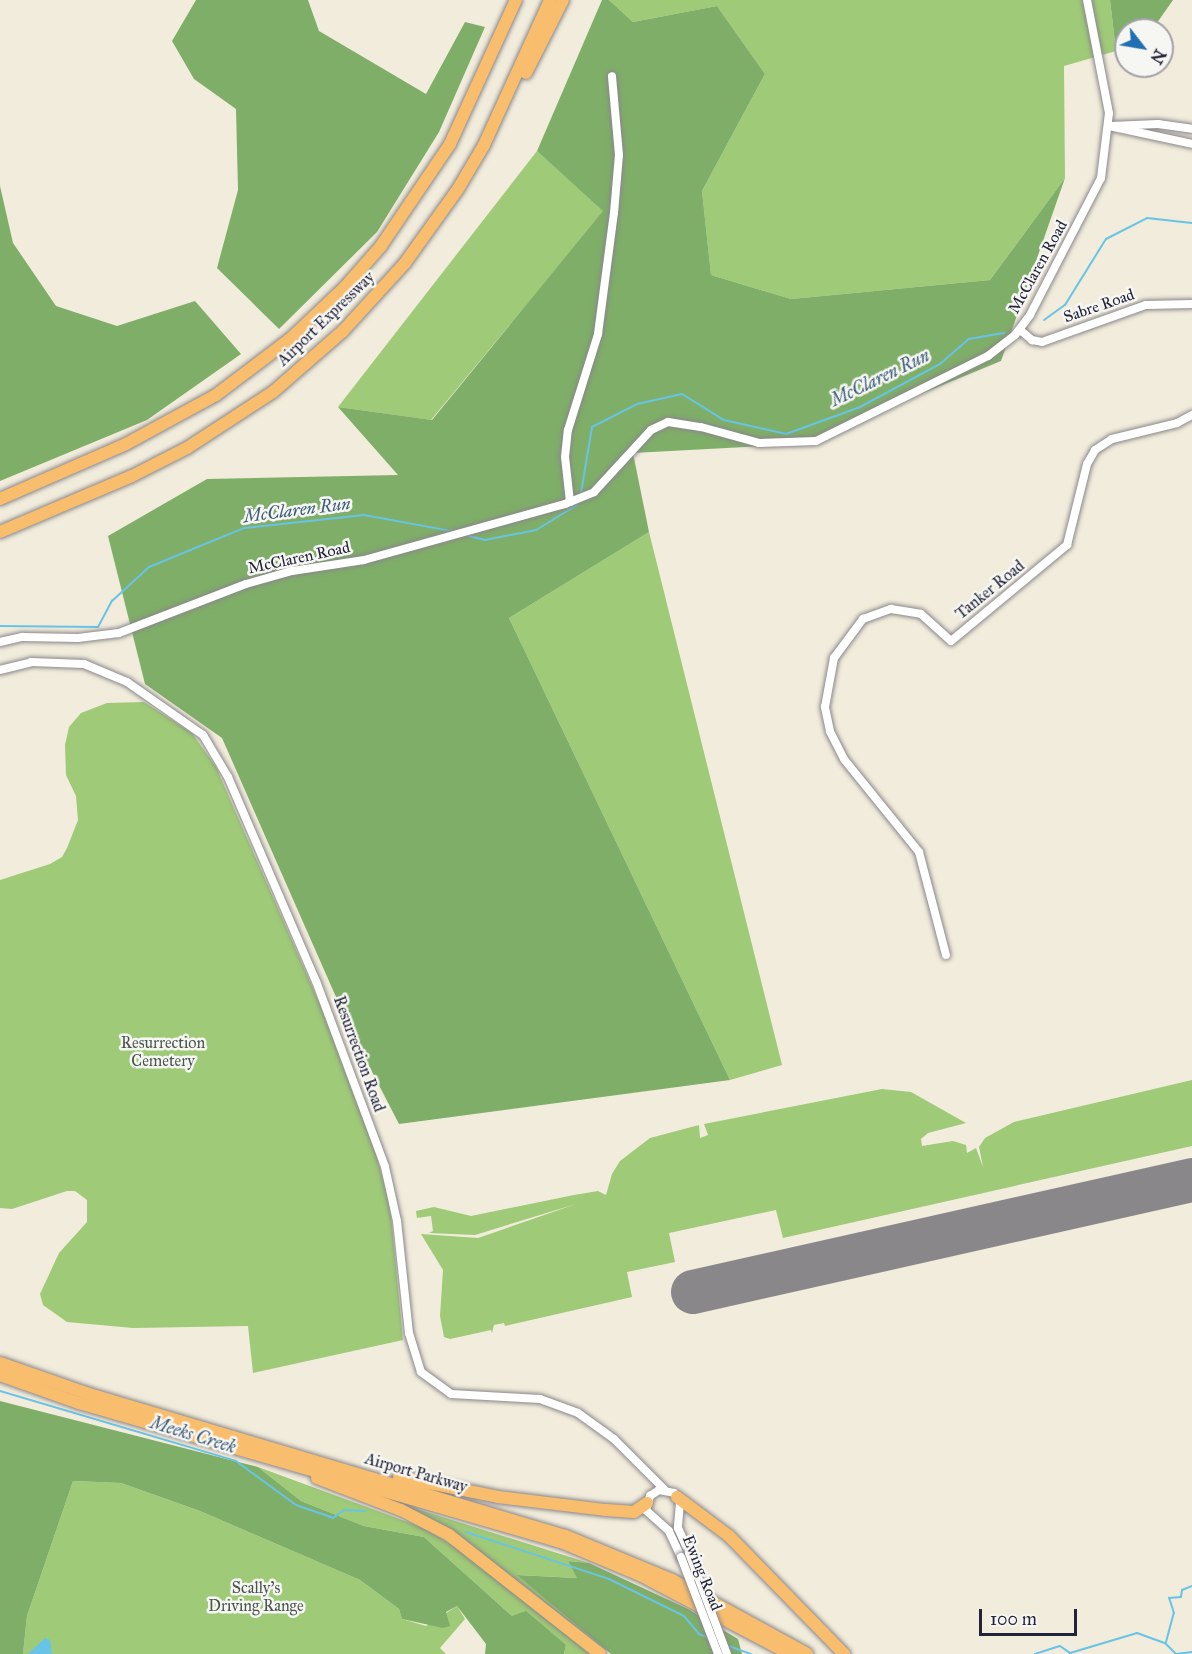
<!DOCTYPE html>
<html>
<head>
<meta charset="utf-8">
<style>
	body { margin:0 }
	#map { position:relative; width:1192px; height:1654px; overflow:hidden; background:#f1ecdb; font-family:"IM FELL Great Primer",serif }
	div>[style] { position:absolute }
	.green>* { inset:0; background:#9fca77 }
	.forest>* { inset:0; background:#7fae68 }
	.water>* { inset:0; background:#68c4e6 }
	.stream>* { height:2px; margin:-1px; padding:0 1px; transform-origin:1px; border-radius:1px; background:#68c4e6 }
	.runway>* { height:44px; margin:-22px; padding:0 22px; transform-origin:22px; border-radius:22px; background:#8a878b }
	.roads { filter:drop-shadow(0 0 2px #8a878b) drop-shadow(0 0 2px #8a878b) }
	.minor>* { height:8px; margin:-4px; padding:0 4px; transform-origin:4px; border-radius:4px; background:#fff }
	.highway>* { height:12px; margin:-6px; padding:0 6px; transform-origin:6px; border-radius:6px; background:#f9be6d }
	.bridges { filter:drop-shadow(0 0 2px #8a878b) drop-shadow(0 0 2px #8a878b) }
	.minor-bridge>* { height:8px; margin:-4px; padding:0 4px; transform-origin:4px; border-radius:4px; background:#fff }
	span { translate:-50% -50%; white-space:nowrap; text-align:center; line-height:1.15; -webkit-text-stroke:5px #f6f6f2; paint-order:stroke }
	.street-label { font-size:16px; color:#22223b }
	.park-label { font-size:16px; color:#48544d }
	.water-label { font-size:18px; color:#3a5b77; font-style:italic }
	.north { position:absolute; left:1114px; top:18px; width:60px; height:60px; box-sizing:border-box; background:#f6f6f2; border:2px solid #a1a1a9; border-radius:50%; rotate:121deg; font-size:16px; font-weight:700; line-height:24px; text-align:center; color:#22223b }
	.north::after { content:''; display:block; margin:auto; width:21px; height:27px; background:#1f6fb2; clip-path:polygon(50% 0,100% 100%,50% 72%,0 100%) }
	.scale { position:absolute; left:979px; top:1609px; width:98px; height:27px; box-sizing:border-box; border:3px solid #22223b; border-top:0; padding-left:8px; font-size:18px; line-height:21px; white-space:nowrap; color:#22223b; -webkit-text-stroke:4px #f6f6f2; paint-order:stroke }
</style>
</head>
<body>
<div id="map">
	<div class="green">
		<div style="clip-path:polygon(609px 0,1110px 0,1116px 51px,1064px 66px,1065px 178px,990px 280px,791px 299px,711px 275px,702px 191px,765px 74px,717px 6px,633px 22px)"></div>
		<div style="clip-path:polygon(537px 151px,604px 211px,431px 420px,338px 407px)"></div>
		<div style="clip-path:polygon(649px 532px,782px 1065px,730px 1080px,509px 618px)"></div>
		<div style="clip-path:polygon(144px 702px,192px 733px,216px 767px,328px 1023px,376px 1154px,390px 1205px,403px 1340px,253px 1373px,248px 1326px,133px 1328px,67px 1322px,43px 1305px,40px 1294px,59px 1253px,87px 1222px,87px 1200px,75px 1191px,67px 1191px,12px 1209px,0 1208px,0 880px,50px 864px,62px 857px,67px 848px,78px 820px,76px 796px,66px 775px,65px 745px,69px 727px,81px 713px,107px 703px)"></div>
		<div style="clip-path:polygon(1192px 1080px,1192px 1146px,783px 1238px,776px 1210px,669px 1233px,675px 1262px,627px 1272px,632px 1297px,505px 1326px,504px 1323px,494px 1325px,492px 1333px,491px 1330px,450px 1339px,444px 1337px,440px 1316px,443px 1270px,421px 1234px,478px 1238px,576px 1204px,475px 1235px,429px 1233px,433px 1231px,431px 1216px,417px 1218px,416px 1211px,434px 1207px,471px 1216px,574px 1195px,598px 1191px,606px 1195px,612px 1174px,620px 1161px,650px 1138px,699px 1125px,700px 1138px,708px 1135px,704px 1124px,882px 1089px,911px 1092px,966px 1123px,928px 1133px,921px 1139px,922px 1146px,953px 1141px,966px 1145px,967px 1153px,976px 1148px,983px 1167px,979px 1147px,985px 1138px,1014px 1122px)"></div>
		<div style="clip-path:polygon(258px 1467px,424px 1528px,458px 1549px,591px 1654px,564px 1654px,566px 1645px,512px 1616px,424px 1537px,364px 1526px,301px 1501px)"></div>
		<div style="clip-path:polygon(73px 1481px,121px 1483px,200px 1511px,360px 1580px,399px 1609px,402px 1619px,426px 1626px,457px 1606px,465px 1619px,440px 1648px,446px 1654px,23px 1654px,27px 1616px)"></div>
		<div style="clip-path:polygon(401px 1504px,589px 1563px,568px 1561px,578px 1578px,518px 1575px,611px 1654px,453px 1532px)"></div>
	</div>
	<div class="forest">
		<div style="clip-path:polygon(196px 0,308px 0,319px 31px,426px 94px,465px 22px,485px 27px,439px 132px,377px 232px,279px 329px,217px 268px,238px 190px,236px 109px,194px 79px,172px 41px)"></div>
		<div style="clip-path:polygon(602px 0,609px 0,633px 22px,717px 6px,765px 74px,702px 191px,711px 275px,791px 299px,990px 280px,1065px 178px,1001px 361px,799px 444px,633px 453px,649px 532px,509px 618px,730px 1080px,399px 1124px,351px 1031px,222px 738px,145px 684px,108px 536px,207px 479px,398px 475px,338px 407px,432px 420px,603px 211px,537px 151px)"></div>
		<div style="clip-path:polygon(1110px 0,1173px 0,1152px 30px,1126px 30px,1126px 50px,1116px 51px)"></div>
		<div style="clip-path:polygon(0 186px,13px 243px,56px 306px,117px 326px,195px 301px,241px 354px,147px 420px,0 481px)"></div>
		<div style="clip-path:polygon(0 1401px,258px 1467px,301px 1501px,364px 1526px,424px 1537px,512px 1616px,526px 1611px,566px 1645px,564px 1654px,485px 1654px,486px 1644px,457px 1606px,446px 1612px,450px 1626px,443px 1628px,402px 1619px,399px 1609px,360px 1580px,200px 1511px,121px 1483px,73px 1481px,27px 1616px,23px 1654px,0 1654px)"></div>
		<div style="clip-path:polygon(568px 1561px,589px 1563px,688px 1609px,738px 1639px,742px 1654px,611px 1654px,517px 1575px,577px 1578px)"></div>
	</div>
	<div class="water">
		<div style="clip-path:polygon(45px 1638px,50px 1640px,52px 1654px,28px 1654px)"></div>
	</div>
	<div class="stream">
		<div style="left:1044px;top:320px;width:26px;rotate:-36deg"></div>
		<div style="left:1065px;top:305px;width:78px;rotate:-58.2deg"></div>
		<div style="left:1106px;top:239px;width:46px;rotate:-27.1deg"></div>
		<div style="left:1147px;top:218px;width:45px;rotate:6.3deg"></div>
		<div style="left:581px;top:493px;width:67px;rotate:-80.5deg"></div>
		<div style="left:592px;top:427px;width:51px;rotate:-27.1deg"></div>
		<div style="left:637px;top:404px;width:46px;rotate:-12.5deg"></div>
		<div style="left:682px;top:394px;width:49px;rotate:31.8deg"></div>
		<div style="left:724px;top:420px;width:64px;rotate:12.7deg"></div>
		<div style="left:786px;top:434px;width:79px;rotate:-20deg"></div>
		<div style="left:860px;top:407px;width:91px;rotate:-28.3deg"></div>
		<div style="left:940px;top:364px;width:38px;rotate:-41deg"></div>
		<div style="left:969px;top:339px;width:36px;rotate:-10deg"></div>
		<div style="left:468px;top:536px;width:17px;rotate:13deg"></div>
		<div style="left:485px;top:540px;width:52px;rotate:-11.1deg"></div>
		<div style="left:536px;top:530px;width:48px;rotate:-31.4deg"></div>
		<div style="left:0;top:626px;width:98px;rotate:0.6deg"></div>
		<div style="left:98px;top:627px;width:30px;rotate:-62deg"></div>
		<div style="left:112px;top:601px;width:50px;rotate:-42.6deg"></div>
		<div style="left:149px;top:567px;width:103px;rotate:-22.3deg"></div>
		<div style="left:244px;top:528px;width:121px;rotate:-6.2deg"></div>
		<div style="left:364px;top:515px;width:88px;rotate:10.4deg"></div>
		<div style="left:0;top:1391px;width:246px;rotate:16.5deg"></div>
		<div style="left:236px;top:1461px;width:74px;rotate:36.3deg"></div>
		<div style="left:296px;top:1505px;width:39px;rotate:19deg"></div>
		<div style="left:333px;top:1518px;width:14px;rotate:-36deg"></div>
		<div style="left:344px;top:1510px;width:21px;rotate:3deg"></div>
		<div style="left:466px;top:1532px;width:151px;rotate:18.2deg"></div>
		<div style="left:609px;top:1579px;width:84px;rotate:26.3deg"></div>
		<div style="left:684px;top:1616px;width:23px;rotate:50deg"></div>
		<div style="left:699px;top:1634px;width:11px;rotate:22deg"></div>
		<div style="left:1166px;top:1642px;width:30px;rotate:-75deg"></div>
		<div style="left:1174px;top:1613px;width:16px;rotate:-108deg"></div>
		<div style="left:1169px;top:1598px;width:12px;rotate:-5deg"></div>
		<div style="left:1181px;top:1597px;width:7px;rotate:-82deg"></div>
		<div style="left:1182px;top:1590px;width:11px;rotate:-22deg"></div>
		<div style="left:726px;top:1645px;width:27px;rotate:20deg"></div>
		<div style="left:1035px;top:1654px;width:26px;rotate:-18deg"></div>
		<div style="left:1060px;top:1646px;width:12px;rotate:35deg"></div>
		<div style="left:1070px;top:1653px;width:70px;rotate:-16.6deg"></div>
		<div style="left:1137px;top:1633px;width:30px;rotate:20deg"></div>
		<div style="left:1165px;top:1643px;width:16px;rotate:45deg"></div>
		<div style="left:1176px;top:1654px;width:16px;rotate:-7deg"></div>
	</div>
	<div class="runway">
		<div style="left:693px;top:1292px;width:511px;rotate:-12.65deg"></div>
	</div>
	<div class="roads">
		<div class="minor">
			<div style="left:1109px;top:126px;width:85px;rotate:12.2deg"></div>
			<div style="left:1110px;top:126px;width:48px;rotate:-2.4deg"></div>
			<div style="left:1158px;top:124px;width:34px;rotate:8deg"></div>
			<div style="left:1020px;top:330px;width:16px;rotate:40deg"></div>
			<div style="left:1032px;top:340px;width:10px;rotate:11deg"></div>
			<div style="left:1042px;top:342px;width:110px;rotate:-19.6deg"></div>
			<div style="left:1146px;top:305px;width:46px;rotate:-1.2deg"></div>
			<div style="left:570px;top:502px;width:45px;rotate:-96.3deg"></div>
			<div style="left:565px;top:457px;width:27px;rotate:-84deg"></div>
			<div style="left:568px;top:430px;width:101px;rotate:-72.6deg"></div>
			<div style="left:598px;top:334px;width:122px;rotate:-82.5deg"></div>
			<div style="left:614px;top:213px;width:58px;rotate:-85.1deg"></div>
			<div style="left:619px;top:155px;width:79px;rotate:-95.1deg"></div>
			<div style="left:0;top:642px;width:23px;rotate:-13deg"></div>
			<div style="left:22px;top:637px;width:56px;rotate:1deg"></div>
			<div style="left:78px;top:638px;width:41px;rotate:-7deg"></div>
			<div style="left:119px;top:633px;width:136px;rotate:-21.1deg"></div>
			<div style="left:246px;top:584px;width:48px;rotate:-15.8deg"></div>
			<div style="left:292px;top:571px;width:73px;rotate:-8.7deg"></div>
			<div style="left:364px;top:560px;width:209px;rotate:-15.6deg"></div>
			<div style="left:565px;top:504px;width:31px;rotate:-22deg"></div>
			<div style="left:594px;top:492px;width:84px;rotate:-47.4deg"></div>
			<div style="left:651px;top:430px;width:19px;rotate:-25deg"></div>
			<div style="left:668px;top:422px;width:33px;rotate:9deg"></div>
			<div style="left:701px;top:427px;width:60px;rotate:15.4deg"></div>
			<div style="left:759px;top:443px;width:57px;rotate:-2deg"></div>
			<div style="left:816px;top:441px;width:192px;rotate:-26.3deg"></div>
			<div style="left:988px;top:356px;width:34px;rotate:-38deg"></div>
			<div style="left:1015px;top:335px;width:25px;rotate:-53deg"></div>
			<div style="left:1030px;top:315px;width:154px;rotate:-62.6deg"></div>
			<div style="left:1101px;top:178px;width:65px;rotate:-83deg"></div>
			<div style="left:1109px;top:113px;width:115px;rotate:-101deg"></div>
			<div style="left:0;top:670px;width:32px;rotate:-14deg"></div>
			<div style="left:31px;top:662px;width:53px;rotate:2.2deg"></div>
			<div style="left:84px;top:664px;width:47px;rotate:22.7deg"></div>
			<div style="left:127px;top:682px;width:93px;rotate:34.9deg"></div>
			<div style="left:203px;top:735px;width:49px;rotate:59.2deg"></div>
			<div style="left:228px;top:777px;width:222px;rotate:66.7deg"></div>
			<div style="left:316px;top:981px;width:198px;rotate:69.6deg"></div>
			<div style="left:385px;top:1167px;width:55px;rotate:77.5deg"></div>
			<div style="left:397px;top:1221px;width:113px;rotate:83.9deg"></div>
			<div style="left:409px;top:1333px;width:41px;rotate:72.9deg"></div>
			<div style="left:421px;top:1372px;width:37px;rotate:36deg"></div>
			<div style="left:451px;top:1394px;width:89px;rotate:3.2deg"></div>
			<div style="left:540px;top:1399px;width:40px;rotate:20.2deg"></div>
			<div style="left:578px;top:1413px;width:44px;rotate:35.8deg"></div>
			<div style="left:614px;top:1439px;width:71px;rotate:45deg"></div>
			<div style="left:946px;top:955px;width:106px;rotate:-104.7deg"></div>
			<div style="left:919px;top:852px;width:119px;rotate:-128.9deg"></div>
			<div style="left:844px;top:759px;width:31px;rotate:-117deg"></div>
			<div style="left:830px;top:731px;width:25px;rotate:-102deg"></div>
			<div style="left:825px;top:707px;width:50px;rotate:-79.6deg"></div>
			<div style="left:834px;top:658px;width:49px;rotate:-53.4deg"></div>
			<div style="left:863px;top:619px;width:30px;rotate:-20deg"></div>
			<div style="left:891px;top:609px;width:30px;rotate:9deg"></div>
			<div style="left:921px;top:614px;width:40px;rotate:42deg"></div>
			<div style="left:951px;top:641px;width:151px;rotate:-39.6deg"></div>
			<div style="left:1067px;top:545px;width:83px;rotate:-76.1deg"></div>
			<div style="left:1087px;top:464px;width:16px;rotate:-60deg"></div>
			<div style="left:1095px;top:450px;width:20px;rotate:-33deg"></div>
			<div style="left:1112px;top:439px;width:67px;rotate:-13.8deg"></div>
			<div style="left:1177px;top:423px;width:17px;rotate:-28deg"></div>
			<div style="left:681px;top:1557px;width:29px;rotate:-115deg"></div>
			<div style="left:669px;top:1531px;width:31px;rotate:-138deg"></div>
			<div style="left:646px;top:1510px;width:15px;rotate:-74deg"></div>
			<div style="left:650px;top:1496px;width:11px;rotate:-34deg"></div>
			<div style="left:659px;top:1490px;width:15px;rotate:11deg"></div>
			<div style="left:674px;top:1493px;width:12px;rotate:59deg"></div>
			<div style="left:680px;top:1503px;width:25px;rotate:95deg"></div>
			<div style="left:678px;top:1528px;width:27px;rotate:66deg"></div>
		</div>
		<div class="highway">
			<div style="left:526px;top:73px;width:82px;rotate:-63.1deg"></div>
			<div style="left:0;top:499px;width:137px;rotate:-23.6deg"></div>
			<div style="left:126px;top:444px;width:102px;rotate:-28.6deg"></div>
			<div style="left:216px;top:395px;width:93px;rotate:-37.1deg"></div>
			<div style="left:290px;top:339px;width:76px;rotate:-43.4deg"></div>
			<div style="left:345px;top:287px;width:55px;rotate:-48.7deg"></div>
			<div style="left:381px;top:246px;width:123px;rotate:-55.9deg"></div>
			<div style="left:450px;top:144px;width:158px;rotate:-65.4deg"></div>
			<div style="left:0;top:532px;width:143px;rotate:-23deg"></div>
			<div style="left:132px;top:476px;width:62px;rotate:-27deg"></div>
			<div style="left:187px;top:448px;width:103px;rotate:-33.1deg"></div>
			<div style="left:273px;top:392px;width:93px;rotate:-41.1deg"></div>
			<div style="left:343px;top:331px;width:92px;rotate:-47.6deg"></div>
			<div style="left:405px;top:263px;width:91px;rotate:-54.4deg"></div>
			<div style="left:458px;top:189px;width:51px;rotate:-59.4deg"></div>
			<div style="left:484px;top:145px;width:159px;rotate:-65.5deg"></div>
			<div style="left:0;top:1363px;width:94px;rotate:19.2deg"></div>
			<div style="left:89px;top:1394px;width:498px;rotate:16.6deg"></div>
			<div style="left:566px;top:1536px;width:115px;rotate:22.5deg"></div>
			<div style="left:672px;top:1580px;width:154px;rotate:28.7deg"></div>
			<div style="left:0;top:1375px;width:84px;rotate:19.5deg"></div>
			<div style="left:79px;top:1403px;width:502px;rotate:16.09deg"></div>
			<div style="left:561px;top:1542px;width:86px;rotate:22.7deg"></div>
			<div style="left:640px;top:1575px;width:170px;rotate:27.8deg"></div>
			<div style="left:399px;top:1477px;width:101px;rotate:11.4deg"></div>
			<div style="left:498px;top:1497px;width:109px;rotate:6.9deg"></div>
			<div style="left:606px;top:1510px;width:28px;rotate:4deg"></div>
			<div style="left:634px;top:1512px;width:16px;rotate:-35deg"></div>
			<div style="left:317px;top:1478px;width:90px;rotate:20.9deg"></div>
			<div style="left:401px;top:1510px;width:54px;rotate:27.5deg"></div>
			<div style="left:449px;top:1535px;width:192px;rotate:38.2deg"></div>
			<div style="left:677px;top:1497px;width:65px;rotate:36.9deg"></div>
			<div style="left:729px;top:1536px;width:165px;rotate:45.7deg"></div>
		</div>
	</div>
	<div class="bridges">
		<div class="minor-bridge">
			<div style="left:689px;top:1553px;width:108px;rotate:69.4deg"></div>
			<div style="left:681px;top:1557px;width:104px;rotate:69.1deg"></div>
		</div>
	</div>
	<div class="street-label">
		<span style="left:1038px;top:267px;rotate:-61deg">McClaren Road</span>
		<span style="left:1099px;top:306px;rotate:-19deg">Sabre Road</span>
		<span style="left:326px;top:319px;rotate:-44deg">Airport Expressway</span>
		<span style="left:299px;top:558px;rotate:-12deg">McClaren Road</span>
		<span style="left:990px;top:590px;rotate:-39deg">Tanker Road</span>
		<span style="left:359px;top:1054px;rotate:70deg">Resurrection Road</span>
		<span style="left:416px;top:1473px;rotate:16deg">Airport Parkway</span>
		<span style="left:702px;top:1573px;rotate:68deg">Ewing Road</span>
	</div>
	<div class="park-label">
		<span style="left:163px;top:1052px">Resurrection<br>Cemetery</span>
		<span style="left:256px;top:1597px">Scally's<br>Driving Range</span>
	</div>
	<div class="water-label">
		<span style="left:880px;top:378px;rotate:-26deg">McClaren Run</span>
		<span style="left:297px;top:510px;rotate:-7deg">McClaren Run</span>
		<span style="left:193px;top:1435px;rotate:17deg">Meeks Creek</span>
	</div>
	<div class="north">N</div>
	<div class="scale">100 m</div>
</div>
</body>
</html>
